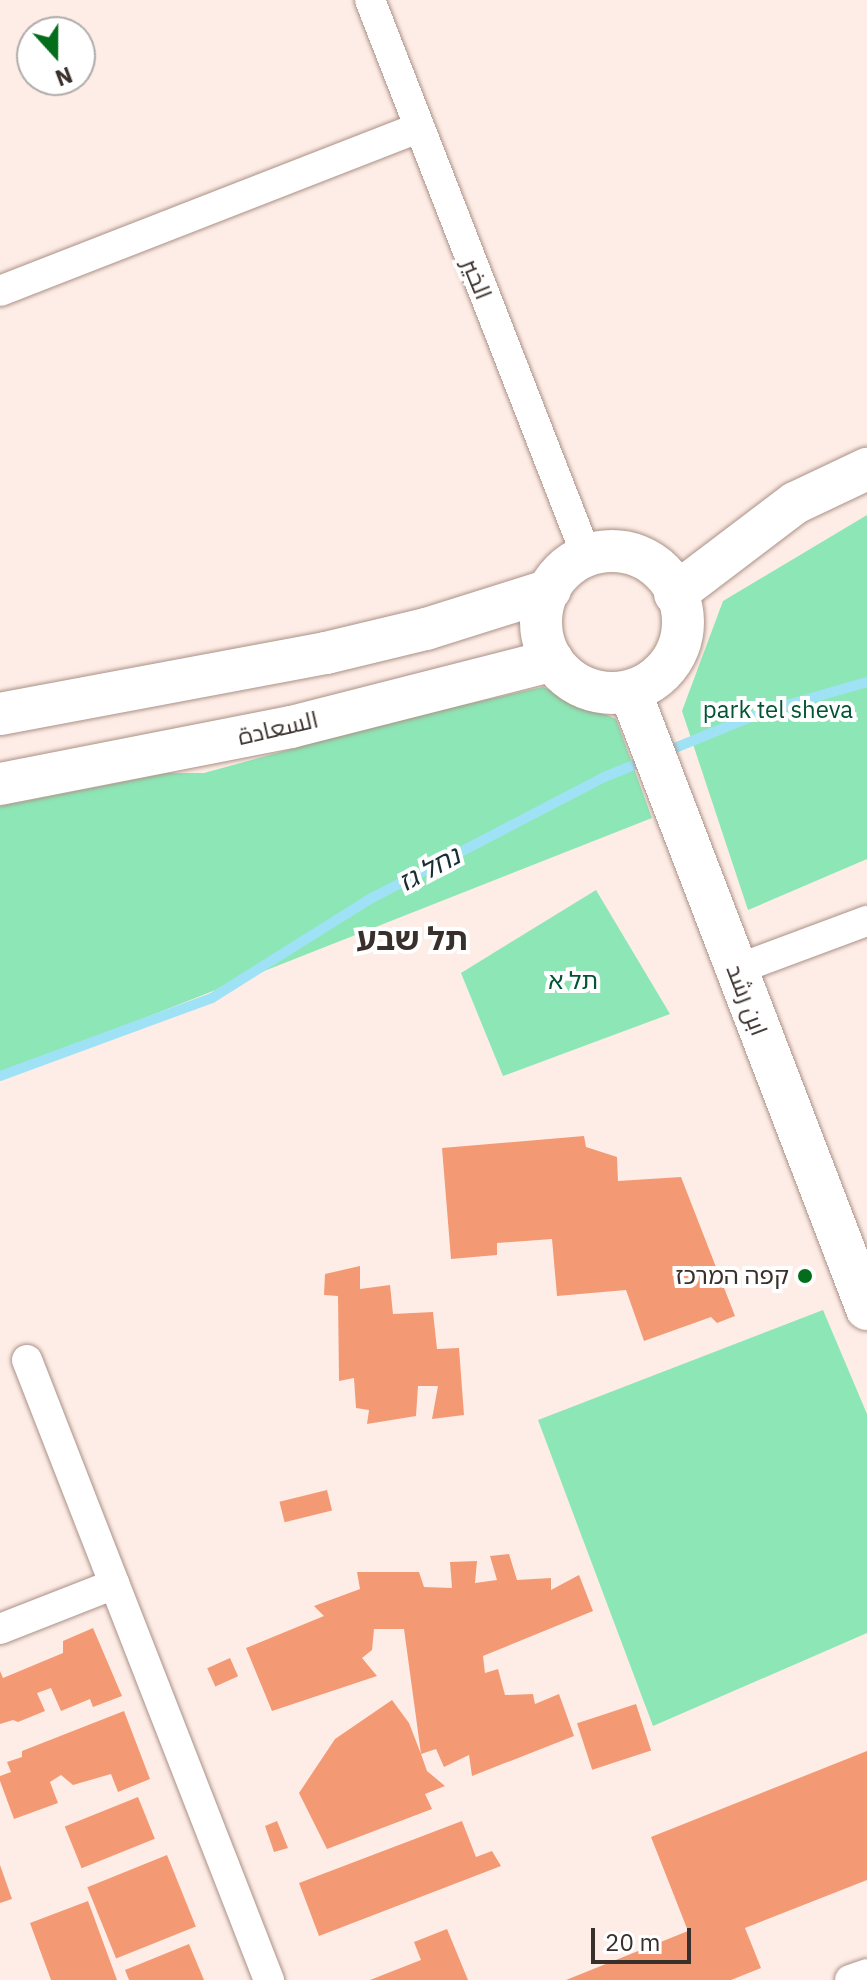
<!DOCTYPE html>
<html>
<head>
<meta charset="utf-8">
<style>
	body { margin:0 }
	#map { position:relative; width:867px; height:1980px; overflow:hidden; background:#feede6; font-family:"IBM Plex Sans",Cairo,"Noto Sans Hebrew",sans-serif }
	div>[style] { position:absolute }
	.green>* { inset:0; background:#8de6b6 }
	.stream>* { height:10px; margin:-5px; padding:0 5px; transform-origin:5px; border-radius:5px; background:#a0e2f5 }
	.building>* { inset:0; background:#f39a75; transform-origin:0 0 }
	.roads { filter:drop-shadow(0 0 2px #aa9187) drop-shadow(0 0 2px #aa9187) }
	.street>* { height:30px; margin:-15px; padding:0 15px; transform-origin:15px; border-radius:15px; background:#fff }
	.secondary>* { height:42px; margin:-21px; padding:0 21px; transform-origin:21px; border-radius:21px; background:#fff }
	.secondary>.ring { margin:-21px; padding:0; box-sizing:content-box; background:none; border:42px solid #fff; border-radius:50% }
	.dots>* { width:22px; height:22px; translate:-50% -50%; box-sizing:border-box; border:4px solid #fff; border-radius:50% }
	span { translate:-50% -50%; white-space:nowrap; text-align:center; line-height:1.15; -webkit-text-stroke:8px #fff; paint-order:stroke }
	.street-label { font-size:24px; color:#392f2b }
	.park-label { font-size:24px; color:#025435 }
	.poi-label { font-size:24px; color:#392f2b }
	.right { translate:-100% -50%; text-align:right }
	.water-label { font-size:26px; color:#192e34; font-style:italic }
	.district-label { font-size:32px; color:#392f2b; font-weight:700 }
	.north { position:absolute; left:16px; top:16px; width:80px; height:80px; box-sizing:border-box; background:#fff; border:2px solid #b0acaa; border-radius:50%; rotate:159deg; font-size:22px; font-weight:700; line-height:32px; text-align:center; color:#392f2b }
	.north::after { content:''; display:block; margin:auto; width:28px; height:36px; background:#036d1c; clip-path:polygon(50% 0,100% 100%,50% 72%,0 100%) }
	.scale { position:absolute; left:591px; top:1928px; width:100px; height:36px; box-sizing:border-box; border:4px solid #392f2b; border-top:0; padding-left:10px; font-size:24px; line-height:28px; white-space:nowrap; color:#392f2b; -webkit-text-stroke:6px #fff; paint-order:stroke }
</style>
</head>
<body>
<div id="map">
	<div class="green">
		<div style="clip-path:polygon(867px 515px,867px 859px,748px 910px,682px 711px,723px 601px)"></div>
		<div style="clip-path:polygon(543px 687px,616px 719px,652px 818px,0 1075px,0 806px,168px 773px,204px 773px,409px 717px)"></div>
		<div style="clip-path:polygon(596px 890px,670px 1014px,503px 1076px,461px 973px)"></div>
		<div style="clip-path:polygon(823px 1310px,867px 1414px,867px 1633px,653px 1726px,538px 1420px)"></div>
	</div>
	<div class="stream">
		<div style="left:665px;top:752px;width:106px;rotate:-22.2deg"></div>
		<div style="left:763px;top:712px;width:108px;rotate:-16.1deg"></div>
		<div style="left:0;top:1076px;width:226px;rotate:-20.2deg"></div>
		<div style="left:212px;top:998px;width:184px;rotate:-32.1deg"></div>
		<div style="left:368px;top:900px;width:264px;rotate:-27.5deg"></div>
		<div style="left:602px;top:778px;width:48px;rotate:-22.2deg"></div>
	</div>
	<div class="building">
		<div style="clip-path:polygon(584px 1136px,586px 1147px,617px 1157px,618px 1181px,681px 1177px,735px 1316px,717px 1323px,711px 1317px,644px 1341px,626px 1290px,557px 1296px,552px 1239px,497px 1243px,497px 1255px,451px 1259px,442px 1148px)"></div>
		<div style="clip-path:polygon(360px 1266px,360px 1289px,390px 1285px,393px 1314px,433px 1312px,437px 1349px,459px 1348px,464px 1415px,432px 1419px,438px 1386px,418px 1386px,416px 1416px,367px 1424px,369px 1410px,356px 1408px,354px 1378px,339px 1381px,338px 1296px,324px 1295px,325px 1274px)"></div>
		<div style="left:327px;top:1490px;width:21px;height:49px;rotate:76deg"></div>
		<div style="clip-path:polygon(509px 1554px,517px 1580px,551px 1578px,551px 1590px,579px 1575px,593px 1611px,483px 1656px,485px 1673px,498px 1669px,505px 1695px,533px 1694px,535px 1704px,559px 1694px,574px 1736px,472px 1776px,469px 1755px,444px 1767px,436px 1749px,421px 1754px,427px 1771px,445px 1786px,425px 1794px,432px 1809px,327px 1849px,299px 1793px,335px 1739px,392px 1700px,409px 1723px,421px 1754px,404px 1629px,374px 1629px,372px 1650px,362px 1658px,377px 1676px,272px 1711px,246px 1648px,324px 1616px,314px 1606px,360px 1589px,357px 1572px,419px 1572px,424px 1587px,452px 1588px,450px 1562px,477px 1561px,475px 1583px,497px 1580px,490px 1556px)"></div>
		<div style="clip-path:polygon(93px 1628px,122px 1696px,93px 1707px,90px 1699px,61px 1711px,51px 1688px,37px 1693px,45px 1711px,18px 1722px,13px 1720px,0 1724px,0 1671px,3px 1678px,63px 1653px,63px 1641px)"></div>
		<div style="left:230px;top:1658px;width:20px;height:25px;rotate:66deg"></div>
		<div style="left:636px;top:1704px;width:49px;height:62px;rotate:72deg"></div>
		<div style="clip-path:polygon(124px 1711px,150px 1779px,118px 1792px,111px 1774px,73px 1785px,61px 1775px,50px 1782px,58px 1803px,14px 1819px,0 1781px,0 1776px,11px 1772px,7px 1762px,22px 1757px,22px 1751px)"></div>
		<div style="clip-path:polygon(867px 1751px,867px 1880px,745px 1928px,761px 1968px,731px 1980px,566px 1980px,688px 1931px,651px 1837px)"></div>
		<div style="left:138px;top:1797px;width:45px;height:79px;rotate:68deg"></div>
		<div style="clip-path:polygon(277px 1821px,288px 1848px,274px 1852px,265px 1826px)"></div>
		<div style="clip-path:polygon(462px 1821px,476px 1857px,492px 1851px,501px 1866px,319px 1936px,299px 1883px)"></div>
		<div style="left:167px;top:1855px;width:77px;height:86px;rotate:68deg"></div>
		<div style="clip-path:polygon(0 1865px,12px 1899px,0 1903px)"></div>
		<div style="clip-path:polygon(88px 1901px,117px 1980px,51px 1980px,30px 1923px)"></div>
		<div style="clip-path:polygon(447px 1929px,468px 1980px,370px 1980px,421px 1960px,414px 1942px)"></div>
		<div style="clip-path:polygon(189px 1944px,204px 1980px,129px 1980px,125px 1970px)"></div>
	</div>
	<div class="roads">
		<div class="street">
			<div style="left:370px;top:0;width:598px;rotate:68.71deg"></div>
			<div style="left:0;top:291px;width:448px;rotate:-21.3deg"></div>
			<div style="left:735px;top:970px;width:141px;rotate:-20.4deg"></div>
			<div style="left:27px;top:1360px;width:666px;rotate:68.68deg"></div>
			<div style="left:0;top:1629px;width:123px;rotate:-21.4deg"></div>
			<div style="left:850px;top:1980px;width:18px;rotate:-19deg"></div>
		</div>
		<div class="secondary">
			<div class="ring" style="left:541px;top:551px;width:100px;height:100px"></div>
			<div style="left:675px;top:594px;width:151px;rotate:-37.2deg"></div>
			<div style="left:795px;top:503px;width:80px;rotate:-25.3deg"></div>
			<div style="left:630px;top:691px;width:662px;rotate:69.02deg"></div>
			<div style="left:0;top:714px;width:332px;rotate:-10.6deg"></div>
			<div style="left:326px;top:653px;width:103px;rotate:-13.5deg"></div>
			<div style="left:426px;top:629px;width:130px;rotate:-17.5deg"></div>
			<div style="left:0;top:784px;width:297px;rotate:-11.1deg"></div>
			<div style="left:291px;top:727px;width:270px;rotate:-14.3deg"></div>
		</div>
	</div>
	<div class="dots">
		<div style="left:805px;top:1276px;background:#036d1c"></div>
	</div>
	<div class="street-label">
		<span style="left:477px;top:279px;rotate:68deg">الخير</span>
		<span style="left:278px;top:728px;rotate:-13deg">السعادة</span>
		<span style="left:747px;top:1000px;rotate:69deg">ابن رشد</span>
	</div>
	<div class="park-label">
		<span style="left:778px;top:710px">park tel sheva</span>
		<span style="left:573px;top:981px">תל א</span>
	</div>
	<div class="poi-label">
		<span class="right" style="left:789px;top:1276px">קפה המרכז</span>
	</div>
	<div class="water-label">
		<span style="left:429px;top:869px;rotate:-28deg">נחל גז</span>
	</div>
	<div class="district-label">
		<span style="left:412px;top:938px">תל שבע</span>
	</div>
	<div class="north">N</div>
	<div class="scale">20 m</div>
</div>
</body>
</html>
